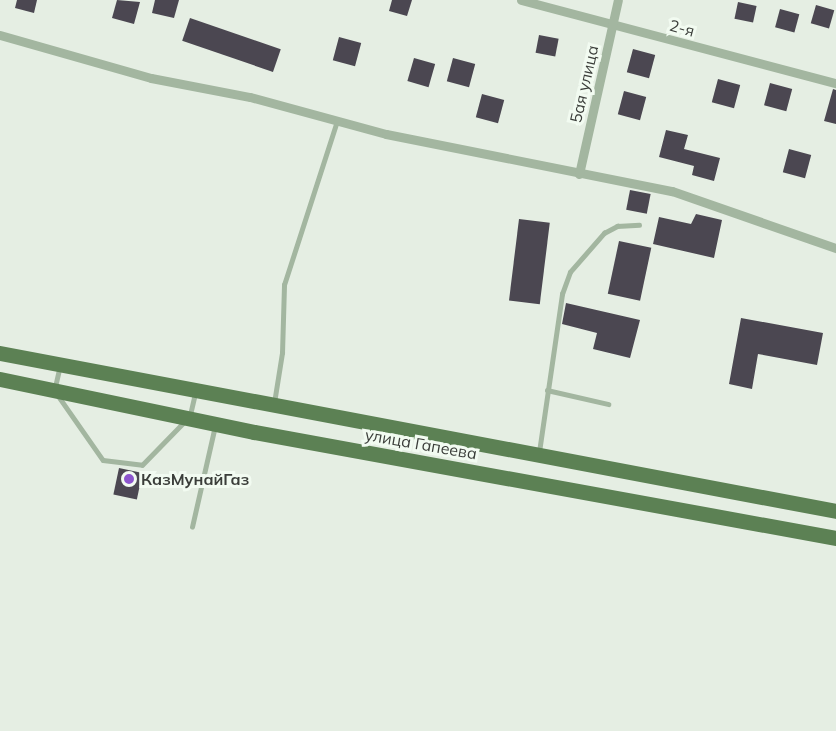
<!DOCTYPE html>
<html>
<head>
<meta charset="utf-8">
<style>
	body { margin:0 }
	#map { position:relative; width:836px; height:731px; overflow:hidden; background:#e5eee3; font-family:Mulish,sans-serif }
	div>[style] { position:absolute }
	.building>* { inset:0; background:#4b4751; transform-origin:0 0 }
	.service>* { height:4.5px; margin:-2.25px; padding:0 2.25px; transform-origin:2.25px; border-radius:2.25px; background:#a3b6a0 }
	.minor>* { height:9px; margin:-4.5px; padding:0 4.5px; transform-origin:4.5px; border-radius:4.5px; background:#a3b6a0 }
	.trunk>* { height:15px; margin:-7.5px; padding:0 7.5px; transform-origin:7.5px; border-radius:7.5px; background:#5c8154 }
	.dots>* { width:16px; height:16px; translate:-50% -50%; box-sizing:border-box; border:3px solid #f2fbf1; border-radius:50% }
	span { translate:-50% -50%; white-space:nowrap; text-align:center; line-height:1.15; -webkit-text-stroke:6px #f2fbf1; paint-order:stroke }
	.street-label { font-size:16px; color:#3b3e3a }
	.poi-label { font-size:16px; color:#3b3e3a; font-weight:700 }
	.left { translate:0 -50%; text-align:left }
</style>
</head>
<body>
<div id="map">
	<div class="building">
		<div style="clip-path:polygon(17px 0,37px 0,34px 13px,15px 8px)"></div>
		<div style="clip-path:polygon(117px 0,140px 2px,134px 24px,112px 18px)"></div>
		<div style="clip-path:polygon(155px 0,179px 0,174px 18px,152px 13px)"></div>
		<div style="clip-path:polygon(392px 0,412px 0,407px 16px,389px 11px)"></div>
		<div style="left:738px;top:2px;width:19px;height:17px;rotate:12deg"></div>
		<div style="left:816px;top:5px;width:19px;height:19px;rotate:16deg"></div>
		<div style="left:780px;top:9px;width:20px;height:19px;rotate:15deg"></div>
		<div style="left:190px;top:18px;width:96px;height:24px;rotate:19deg"></div>
		<div style="left:539px;top:35px;width:20px;height:18px;rotate:11deg"></div>
		<div style="left:339px;top:37px;width:23px;height:24px;rotate:15deg"></div>
		<div style="left:633px;top:49px;width:23px;height:24px;rotate:15deg"></div>
		<div style="left:414px;top:58px;width:22px;height:24px;rotate:16deg"></div>
		<div style="left:453px;top:58px;width:23px;height:24px;rotate:15deg"></div>
		<div style="left:718px;top:79px;width:23px;height:24px;rotate:15deg"></div>
		<div style="left:770px;top:83px;width:23px;height:23px;rotate:15deg"></div>
		<div style="clip-path:polygon(833px 89px,836px 90px,836px 124px,824px 121px)"></div>
		<div style="left:624px;top:91px;width:23px;height:24px;rotate:15deg"></div>
		<div style="left:482px;top:94px;width:23px;height:24px;rotate:15deg"></div>
		<div style="clip-path:polygon(666px 130px,688px 135px,684px 149px,720px 158px,714px 181px,692px 175px,694px 166px,659px 157px)"></div>
		<div style="left:789px;top:149px;width:23px;height:24px;rotate:15deg"></div>
		<div style="left:630px;top:190px;width:21px;height:20px;rotate:11deg"></div>
		<div style="clip-path:polygon(696px 214px,722px 220px,714px 258px,653px 244px,659px 217px,691px 224px)"></div>
		<div style="left:519px;top:219px;width:31px;height:82px;rotate:7deg"></div>
		<div style="left:619px;top:241px;width:33px;height:54px;rotate:12deg"></div>
		<div style="clip-path:polygon(566px 303px,640px 320px,630px 358px,593px 349px,597px 333px,562px 324px)"></div>
		<div style="clip-path:polygon(741px 318px,823px 333px,817px 365px,758px 354px,752px 389px,729px 384px)"></div>
		<div style="left:119px;top:468px;width:24px;height:27px;rotate:12deg"></div>
	</div>
	<div class="service">
		<div style="left:55px;top:387px;width:22px;rotate:-77deg"></div>
		<div style="left:547px;top:390px;width:63px;rotate:12.9deg"></div>
		<div style="left:57px;top:394px;width:80px;rotate:55.1deg"></div>
		<div style="left:103px;top:460px;width:39px;rotate:7deg"></div>
		<div style="left:142px;top:465px;width:62px;rotate:-45.7deg"></div>
		<div style="left:274px;top:403px;width:51px;rotate:-80.9deg"></div>
		<div style="left:282px;top:353px;width:68px;rotate:-88.3deg"></div>
		<div style="left:284px;top:285px;width:172px;rotate:-72.1deg"></div>
		<div style="left:190px;top:415px;width:22px;rotate:-77deg"></div>
		<div style="left:539px;top:452px;width:160px;rotate:-81.7deg"></div>
		<div style="left:562px;top:294px;width:23px;rotate:-70deg"></div>
		<div style="left:570px;top:272px;width:52px;rotate:-48.9deg"></div>
		<div style="left:604px;top:233px;width:15px;rotate:-28deg"></div>
		<div style="left:617px;top:226px;width:22px;rotate:-3deg"></div>
		<div style="left:192px;top:527px;width:104px;rotate:-77.2deg"></div>
	</div>
	<div class="minor">
		<div style="left:521px;top:0;width:326px;rotate:14.8deg"></div>
		<div style="left:0;top:35px;width:157px;rotate:15.9deg"></div>
		<div style="left:151px;top:78px;width:101px;rotate:10.9deg"></div>
		<div style="left:250px;top:97px;width:141px;rotate:15.2deg"></div>
		<div style="left:386px;top:134px;width:292px;rotate:11.3deg"></div>
		<div style="left:672px;top:191px;width:174px;rotate:19.2deg"></div>
		<div style="left:579px;top:174px;width:178px;rotate:-77.4deg"></div>
	</div>
	<div class="trunk">
		<div style="left:0;top:353px;width:851px;rotate:10.7deg"></div>
		<div style="left:0;top:379px;width:259px;rotate:11.8deg"></div>
		<div style="left:254px;top:432px;width:592px;rotate:10.32deg"></div>
	</div>
	<div class="dots">
		<div style="left:129px;top:479px;background:#8c55cd"></div>
	</div>
	<div class="street-label">
		<span style="left:682px;top:28px;rotate:15deg">2-я</span>
		<span style="left:584px;top:84px;rotate:-77deg">5ая улица</span>
		<span style="left:421px;top:444px;rotate:10deg">улица Гапеева</span>
	</div>
	<div class="poi-label">
		<span class="left" style="left:141px;top:479px">КазМунайГаз</span>
	</div>
</div>
</body>
</html>
